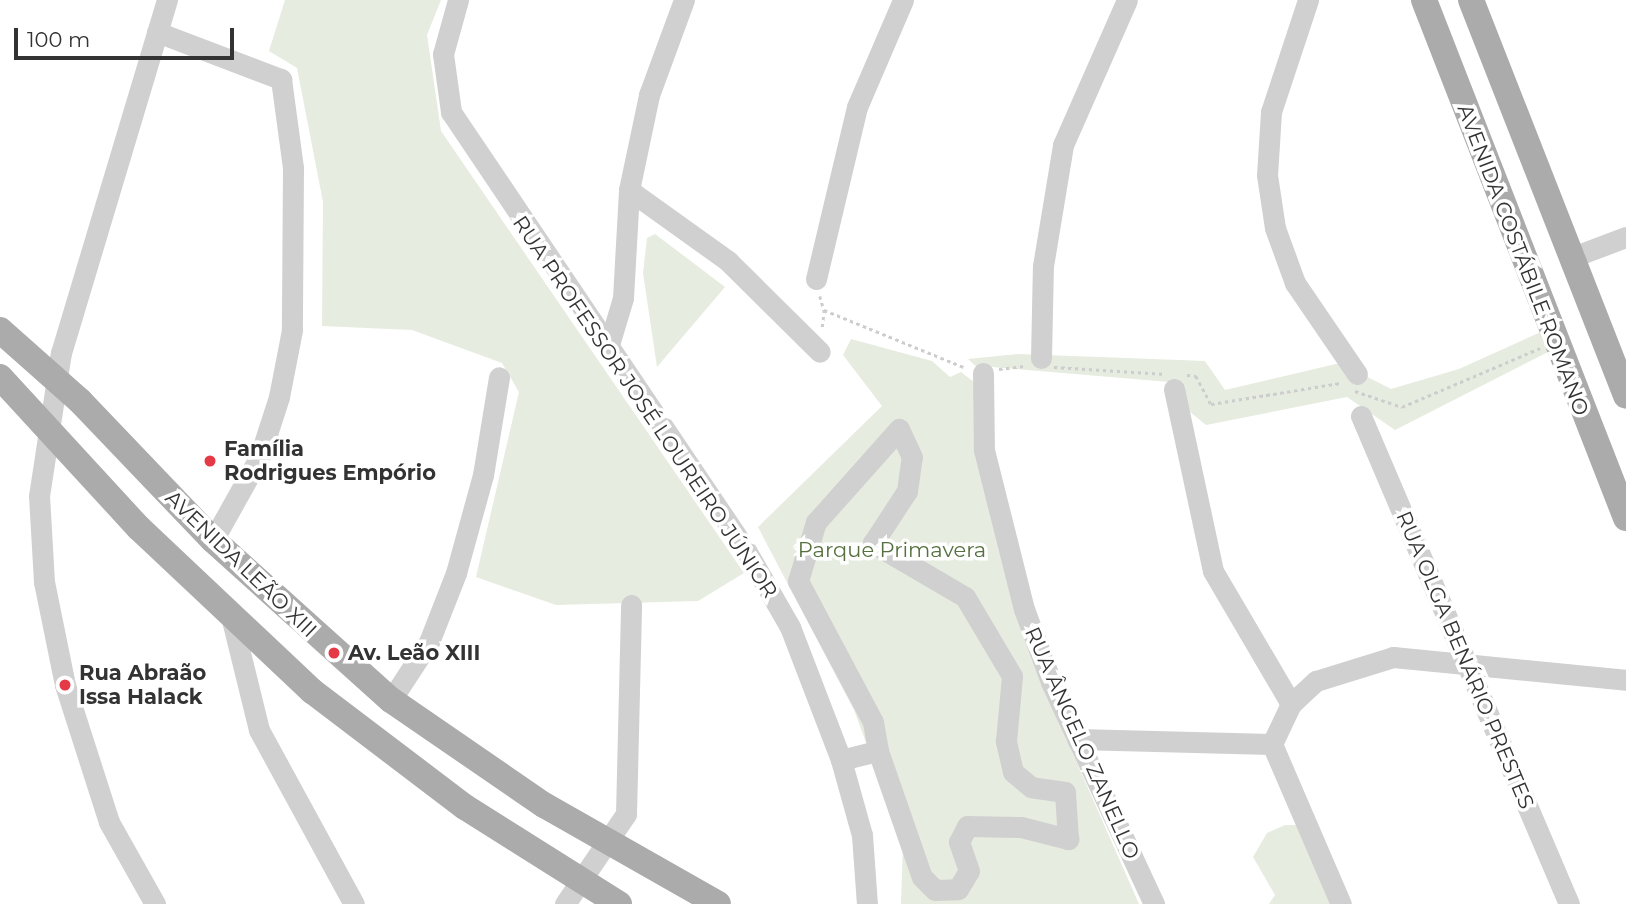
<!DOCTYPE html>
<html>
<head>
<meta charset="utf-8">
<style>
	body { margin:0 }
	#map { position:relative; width:1626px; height:904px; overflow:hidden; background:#fff; font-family:Montserrat,sans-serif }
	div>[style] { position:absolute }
	.green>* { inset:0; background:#e6ecdf }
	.path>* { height:2.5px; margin-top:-1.25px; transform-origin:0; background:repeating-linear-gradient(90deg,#cdcdcd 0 3.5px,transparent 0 7px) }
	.minor>* { height:21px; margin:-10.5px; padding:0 10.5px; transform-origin:10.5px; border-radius:10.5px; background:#d0d0d0 }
	.major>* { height:26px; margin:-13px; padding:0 13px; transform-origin:13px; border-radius:13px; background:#ababab }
	.dots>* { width:19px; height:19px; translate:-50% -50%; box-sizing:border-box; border:4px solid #fff; border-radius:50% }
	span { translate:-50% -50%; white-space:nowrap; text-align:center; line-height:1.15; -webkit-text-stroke:7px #fff; paint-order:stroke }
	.street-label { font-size:21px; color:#333 }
	.poi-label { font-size:21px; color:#333; font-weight:700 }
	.left { translate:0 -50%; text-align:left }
	.park-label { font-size:21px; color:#56703f }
	.scale { position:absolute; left:14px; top:28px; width:220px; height:32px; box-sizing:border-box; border:4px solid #333; border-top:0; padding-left:9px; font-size:21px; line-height:24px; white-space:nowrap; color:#333; -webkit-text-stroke:5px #fff; paint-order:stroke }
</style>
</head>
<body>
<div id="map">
	<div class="green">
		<div style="clip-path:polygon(285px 0,441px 0,427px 35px,441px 131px,744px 573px,698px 601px,556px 605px,476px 577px,519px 392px,502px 363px,412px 330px,322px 326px,323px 202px,297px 68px,269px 51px)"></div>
		<div style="clip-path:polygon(655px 234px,725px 287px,657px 367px,643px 273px,647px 238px)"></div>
		<div style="clip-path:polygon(1543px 331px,1550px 351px,1395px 430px,1347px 397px,1206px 425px,1189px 411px,1181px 383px,992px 367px,983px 373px,968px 359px,1019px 354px,1205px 361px,1225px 390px,1340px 363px,1391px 389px,1459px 369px)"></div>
		<div style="clip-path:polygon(851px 339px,932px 361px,950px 377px,961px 372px,974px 382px,1036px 670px,1139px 904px,901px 904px,903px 843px,854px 710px,758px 527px,882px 406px,843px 355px)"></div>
		<div style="clip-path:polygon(1285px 825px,1299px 825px,1330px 904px,1269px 904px,1275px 895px,1253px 857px,1267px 833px)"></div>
	</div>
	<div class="path">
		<div style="left:820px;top:296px;width:15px;rotate:74deg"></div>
		<div style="left:824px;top:310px;width:153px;rotate:22.2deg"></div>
		<div style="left:822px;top:327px;width:17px;rotate:-83deg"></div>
		<div style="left:1054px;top:367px;width:112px;rotate:3.6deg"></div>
		<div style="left:999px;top:369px;width:25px;rotate:-7deg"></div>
		<div style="left:1187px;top:375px;width:9px;rotate:6deg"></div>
		<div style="left:1196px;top:376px;width:32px;rotate:62deg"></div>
		<div style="left:1211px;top:404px;width:131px;rotate:-9.2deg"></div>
		<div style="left:1355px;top:391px;width:50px;rotate:18.8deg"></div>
		<div style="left:1402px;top:407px;width:150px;rotate:-23.1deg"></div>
	</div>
	<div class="minor">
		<div style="left:458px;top:0;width:56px;rotate:105.5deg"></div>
		<div style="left:443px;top:54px;width:59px;rotate:82.1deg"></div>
		<div style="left:451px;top:112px;width:524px;rotate:56.04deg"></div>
		<div style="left:744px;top:547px;width:92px;rotate:60.1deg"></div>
		<div style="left:790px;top:627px;width:142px;rotate:69deg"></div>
		<div style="left:841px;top:760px;width:78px;rotate:74.4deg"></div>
		<div style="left:862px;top:835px;width:69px;rotate:85.9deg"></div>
		<div style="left:1308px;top:0;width:118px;rotate:108.3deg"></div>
		<div style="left:1271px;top:112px;width:63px;rotate:93.6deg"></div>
		<div style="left:1267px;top:175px;width:54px;rotate:81.4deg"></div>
		<div style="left:1275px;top:228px;width:59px;rotate:70deg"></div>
		<div style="left:1295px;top:283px;width:110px;rotate:55.7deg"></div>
		<div style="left:157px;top:32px;width:133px;rotate:20.8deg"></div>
		<div style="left:281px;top:79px;width:90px;rotate:82.3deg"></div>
		<div style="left:293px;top:168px;width:162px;rotate:90.4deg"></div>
		<div style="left:292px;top:330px;width:68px;rotate:101deg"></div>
		<div style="left:279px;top:397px;width:62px;rotate:107.9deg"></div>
		<div style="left:260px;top:456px;width:96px;rotate:119.2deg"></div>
		<div style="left:629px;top:190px;width:122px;rotate:35.6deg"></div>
		<div style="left:728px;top:261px;width:129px;rotate:44.7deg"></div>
		<div style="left:1570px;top:258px;width:60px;rotate:-20.6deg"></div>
		<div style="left:816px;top:279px;width:177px;rotate:-76.6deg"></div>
		<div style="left:857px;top:107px;width:116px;rotate:-66.7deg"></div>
		<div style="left:608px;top:348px;width:52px;rotate:-73.3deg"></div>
		<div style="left:623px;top:298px;width:108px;rotate:-86.8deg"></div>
		<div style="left:629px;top:190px;width:97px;rotate:-78.1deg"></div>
		<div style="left:649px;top:95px;width:101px;rotate:-69.8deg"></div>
		<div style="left:1041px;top:358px;width:92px;rotate:-88.8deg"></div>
		<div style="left:1043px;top:266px;width:123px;rotate:-80.6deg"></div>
		<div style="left:1063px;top:145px;width:158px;rotate:-66.2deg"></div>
		<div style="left:983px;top:373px;width:77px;rotate:89.3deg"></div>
		<div style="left:984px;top:450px;width:164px;rotate:75.9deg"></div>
		<div style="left:1024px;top:609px;width:78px;rotate:69.7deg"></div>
		<div style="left:1051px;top:682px;width:245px;rotate:65.1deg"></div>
		<div style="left:1174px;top:389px;width:186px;rotate:77.9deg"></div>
		<div style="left:1213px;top:571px;width:154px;rotate:59.6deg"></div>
		<div style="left:1361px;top:416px;width:530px;rotate:66.91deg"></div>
		<div style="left:232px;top:620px;width:113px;rotate:76.2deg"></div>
		<div style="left:259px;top:730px;width:198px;rotate:61.4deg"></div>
		<div style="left:391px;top:700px;width:69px;rotate:-56.8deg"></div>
		<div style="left:429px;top:642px;width:74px;rotate:-68.6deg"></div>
		<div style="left:456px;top:573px;width:102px;rotate:-74.6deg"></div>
		<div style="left:483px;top:475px;width:99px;rotate:-80.7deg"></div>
		<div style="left:1077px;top:739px;width:195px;rotate:1.5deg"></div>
		<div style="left:1272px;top:744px;width:44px;rotate:-64.6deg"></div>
		<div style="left:1291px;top:704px;width:34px;rotate:-43deg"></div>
		<div style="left:1316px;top:681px;width:81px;rotate:-17.3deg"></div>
		<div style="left:1393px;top:657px;width:234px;rotate:5.6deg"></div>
		<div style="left:1272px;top:744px;width:174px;rotate:66.7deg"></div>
		<div style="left:841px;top:760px;width:38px;rotate:-14deg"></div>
		<div style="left:878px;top:751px;width:133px;rotate:70.8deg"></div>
		<div style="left:922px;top:877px;width:18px;rotate:45deg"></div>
		<div style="left:935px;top:890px;width:23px;rotate:-2deg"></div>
		<div style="left:958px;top:889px;width:21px;rotate:-59deg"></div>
		<div style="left:969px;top:871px;width:31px;rotate:-109deg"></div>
		<div style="left:959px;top:842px;width:18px;rotate:-63deg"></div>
		<div style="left:967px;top:826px;width:54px;rotate:1.1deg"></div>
		<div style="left:1021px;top:827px;width:49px;rotate:14.3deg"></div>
		<div style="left:1068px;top:839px;width:47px;rotate:-93.7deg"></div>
		<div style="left:1065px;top:792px;width:34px;rotate:-172deg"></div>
		<div style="left:1031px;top:787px;width:23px;rotate:-140deg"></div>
		<div style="left:1013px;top:772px;width:32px;rotate:-103deg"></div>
		<div style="left:1006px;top:741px;width:65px;rotate:-84.7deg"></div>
		<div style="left:1012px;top:676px;width:92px;rotate:-120.7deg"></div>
		<div style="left:965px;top:597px;width:107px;rotate:-149.6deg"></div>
		<div style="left:873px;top:543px;width:62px;rotate:-56.8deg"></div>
		<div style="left:907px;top:491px;width:34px;rotate:-82deg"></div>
		<div style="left:912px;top:457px;width:31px;rotate:-115deg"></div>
		<div style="left:899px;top:429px;width:125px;rotate:131.7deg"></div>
		<div style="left:816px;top:522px;width:62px;rotate:107deg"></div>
		<div style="left:798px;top:581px;width:160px;rotate:62deg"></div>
		<div style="left:873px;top:722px;width:29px;rotate:80deg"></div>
		<div style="left:155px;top:904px;width:94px;rotate:-119.3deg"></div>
		<div style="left:109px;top:822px;width:144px;rotate:-107.8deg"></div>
		<div style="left:65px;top:685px;width:105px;rotate:-101.5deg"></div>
		<div style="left:44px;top:582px;width:86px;rotate:-93.3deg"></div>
		<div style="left:39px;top:496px;width:145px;rotate:-81.3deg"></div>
		<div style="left:61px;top:353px;width:369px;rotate:-73.3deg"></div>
		<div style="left:565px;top:904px;width:109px;rotate:-55.9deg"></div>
		<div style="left:626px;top:814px;width:209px;rotate:-88.6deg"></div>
	</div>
	<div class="major">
		<div style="left:1424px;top:0;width:556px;rotate:68.7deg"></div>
		<div style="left:1471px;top:0;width:425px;rotate:68.6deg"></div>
		<div style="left:0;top:330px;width:107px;rotate:41.6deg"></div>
		<div style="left:80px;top:401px;width:192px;rotate:46.3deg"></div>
		<div style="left:213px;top:540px;width:239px;rotate:42deg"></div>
		<div style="left:391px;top:700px;width:186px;rotate:34.5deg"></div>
		<div style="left:544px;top:805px;width:200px;rotate:29.6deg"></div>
		<div style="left:0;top:377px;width:205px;rotate:47.4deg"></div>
		<div style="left:139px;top:528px;width:238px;rotate:43.3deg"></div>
		<div style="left:312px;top:691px;width:192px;rotate:37.2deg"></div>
		<div style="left:465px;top:807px;width:182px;rotate:32.2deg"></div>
	</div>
	<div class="dots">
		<div style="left:210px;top:461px;background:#e63946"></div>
		<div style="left:334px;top:653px;background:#e63946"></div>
		<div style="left:65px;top:685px;background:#e63946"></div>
	</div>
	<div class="street-label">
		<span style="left:1523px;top:260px;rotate:69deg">AVENIDA COSTÁBILE ROMANO</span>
		<span style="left:645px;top:407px;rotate:56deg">RUA PROFESSOR JOSÉ LOUREIRO JÚNIOR</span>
		<span style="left:241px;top:564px;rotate:44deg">AVENIDA LEÃO XIII</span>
		<span style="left:1465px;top:660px;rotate:67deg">RUA OLGA BENÁRIO PRESTES</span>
		<span style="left:1082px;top:743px;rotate:66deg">RUA ÂNGELO ZANELLO</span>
	</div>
	<div class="poi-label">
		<span class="left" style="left:224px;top:461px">Família<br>Rodrigues Empório</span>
		<span class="left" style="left:348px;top:653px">Av. Leão XIII</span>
		<span class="left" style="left:79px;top:685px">Rua Abraão<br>Issa Halack</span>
	</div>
	<div class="park-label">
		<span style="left:892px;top:550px">Parque Primavera</span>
	</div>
	<div class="scale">100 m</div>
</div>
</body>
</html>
